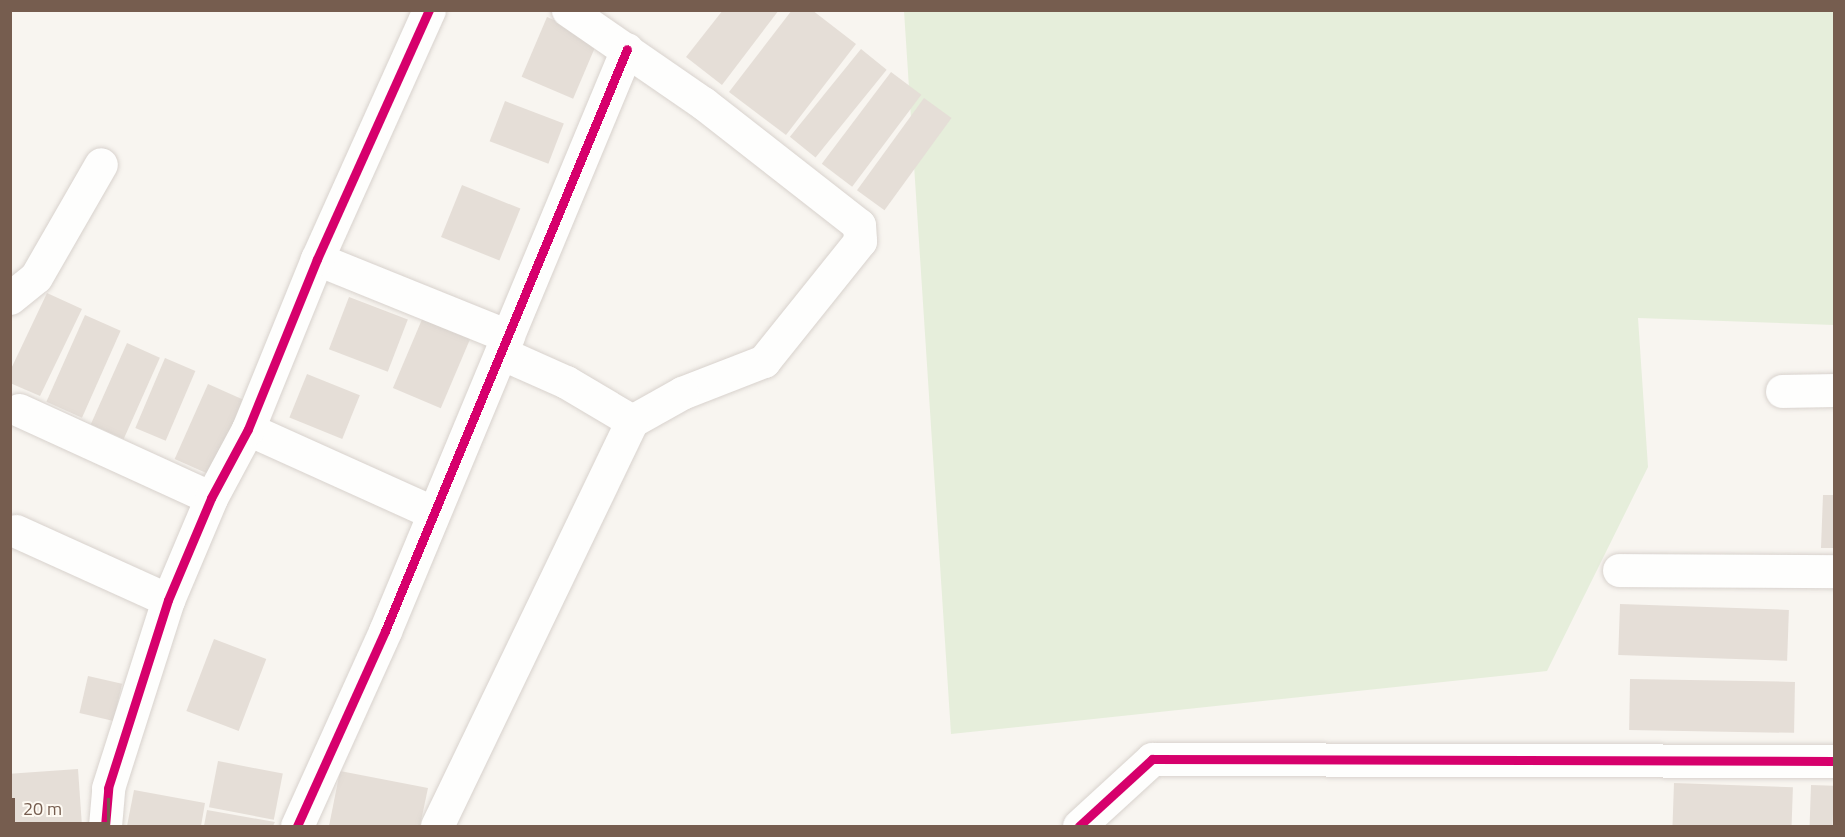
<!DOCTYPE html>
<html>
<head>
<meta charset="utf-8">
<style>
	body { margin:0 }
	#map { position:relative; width:1845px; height:837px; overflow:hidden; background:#f8f5f0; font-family:"Titillium Web",sans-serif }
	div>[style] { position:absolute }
	.green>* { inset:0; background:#e6eedb }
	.building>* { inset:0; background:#e5ded7; transform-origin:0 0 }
	.roads { filter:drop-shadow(0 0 2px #d8d2cd) drop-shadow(0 0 2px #d8d2cd) }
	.minor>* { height:33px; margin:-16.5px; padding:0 16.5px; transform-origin:16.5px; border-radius:16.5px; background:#fefefd }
	.cycleway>* { height:9px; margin:-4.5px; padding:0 4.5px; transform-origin:4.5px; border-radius:4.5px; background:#d6006c }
	span { translate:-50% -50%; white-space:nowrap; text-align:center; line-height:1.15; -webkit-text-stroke:4.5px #fefaf3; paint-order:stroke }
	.frame { position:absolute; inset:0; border:12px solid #765d4f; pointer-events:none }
	.scale { position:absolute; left:12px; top:798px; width:98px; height:27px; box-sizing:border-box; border:3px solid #765d4f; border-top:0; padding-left:8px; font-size:18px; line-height:21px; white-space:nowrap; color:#765d4f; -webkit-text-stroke:4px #fefaf3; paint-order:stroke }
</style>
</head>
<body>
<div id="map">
	<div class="green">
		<div style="clip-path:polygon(904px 11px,1834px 11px,1834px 325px,1638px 318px,1648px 467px,1547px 671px,951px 734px)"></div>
	</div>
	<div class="building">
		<div style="clip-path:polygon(723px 10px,779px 10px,722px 85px,686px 57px)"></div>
		<div style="clip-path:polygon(792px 10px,812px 10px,856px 44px,786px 135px,729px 92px)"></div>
		<div style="left:547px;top:17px;width:56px;height:65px;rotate:23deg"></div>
		<div style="left:861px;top:49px;width:33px;height:113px;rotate:39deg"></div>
		<div style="left:891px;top:72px;width:38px;height:115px;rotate:37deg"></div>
		<div style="left:924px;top:98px;width:34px;height:114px;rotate:36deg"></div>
		<div style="left:505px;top:101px;width:63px;height:43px;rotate:21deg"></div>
		<div style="left:462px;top:185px;width:63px;height:56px;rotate:22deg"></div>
		<div style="clip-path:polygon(47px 293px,82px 309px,40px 396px,10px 383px,10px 371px)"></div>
		<div style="left:349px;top:297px;width:63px;height:56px;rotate:21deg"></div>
		<div style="left:85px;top:315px;width:39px;height:95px;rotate:24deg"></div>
		<div style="left:423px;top:317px;width:52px;height:77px;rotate:23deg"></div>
		<div style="left:127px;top:343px;width:36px;height:89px;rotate:24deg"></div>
		<div style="left:165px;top:358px;width:33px;height:76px;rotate:23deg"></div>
		<div style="left:307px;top:374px;width:57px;height:47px;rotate:22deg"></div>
		<div style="left:208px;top:384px;width:45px;height:82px;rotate:24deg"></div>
		<div style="clip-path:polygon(1823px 495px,1834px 495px,1834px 548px,1821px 548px)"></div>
		<div style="left:1620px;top:604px;width:169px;height:51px;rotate:2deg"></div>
		<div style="left:214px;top:639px;width:56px;height:77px;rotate:21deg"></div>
		<div style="left:88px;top:676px;width:35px;height:38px;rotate:13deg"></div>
		<div style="left:1630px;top:679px;width:165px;height:51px;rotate:1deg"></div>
		<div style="left:218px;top:761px;width:66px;height:47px;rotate:11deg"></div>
		<div style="left:78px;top:769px;width:57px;height:68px;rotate:86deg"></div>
		<div style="clip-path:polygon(340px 771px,428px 788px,420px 826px,329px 826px)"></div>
		<div style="left:1674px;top:783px;width:119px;height:43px;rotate:2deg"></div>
		<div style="left:1811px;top:785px;width:23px;height:41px;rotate:2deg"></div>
		<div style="clip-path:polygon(134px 790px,205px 803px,201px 826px,127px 826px)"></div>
		<div style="clip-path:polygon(207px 810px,275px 822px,273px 826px,204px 826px)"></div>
	</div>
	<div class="roads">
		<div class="minor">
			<div style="left:568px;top:10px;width:164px;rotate:34.6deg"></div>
			<div style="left:703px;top:103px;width:198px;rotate:38deg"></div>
			<div style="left:859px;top:225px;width:16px;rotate:86deg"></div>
			<div style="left:860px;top:241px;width:154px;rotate:128.7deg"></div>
			<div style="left:764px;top:361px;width:88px;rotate:158.7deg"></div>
			<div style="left:682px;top:393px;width:57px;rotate:150.8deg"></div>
			<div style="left:317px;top:259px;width:206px;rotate:22deg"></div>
			<div style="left:10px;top:298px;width:33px;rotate:-39deg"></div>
			<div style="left:36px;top:277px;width:130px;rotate:-60.1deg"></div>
			<div style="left:1782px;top:391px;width:52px;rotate:-1.1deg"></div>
			<div style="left:19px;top:410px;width:211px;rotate:24.6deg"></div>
			<div style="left:248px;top:429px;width:202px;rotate:24.3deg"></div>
			<div style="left:16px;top:531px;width:167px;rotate:24.4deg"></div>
			<div style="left:1619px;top:570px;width:215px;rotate:0.3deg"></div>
			<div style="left:105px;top:826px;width:38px;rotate:-85deg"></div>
			<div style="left:108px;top:788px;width:197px;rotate:-72.3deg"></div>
			<div style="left:168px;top:600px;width:111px;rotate:-67.1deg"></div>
			<div style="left:211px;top:498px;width:78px;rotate:-61.8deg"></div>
			<div style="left:248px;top:429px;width:183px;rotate:-67.9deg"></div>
			<div style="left:317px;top:259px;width:273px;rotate:-65.8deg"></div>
			<div style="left:297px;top:826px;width:214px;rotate:-65.7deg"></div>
			<div style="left:385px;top:631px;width:630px;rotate:-67.42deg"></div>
			<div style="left:437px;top:826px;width:449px;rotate:-64.3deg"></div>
			<div style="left:632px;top:421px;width:77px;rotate:-149.4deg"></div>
			<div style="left:566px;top:382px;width:71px;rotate:-156deg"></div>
			<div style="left:1079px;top:826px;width:99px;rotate:-42.5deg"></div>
			<div style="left:1152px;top:759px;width:682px;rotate:0.17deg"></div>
		</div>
	</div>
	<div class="cycleway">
		<div style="left:105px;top:826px;width:38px;rotate:-85deg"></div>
		<div style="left:108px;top:788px;width:197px;rotate:-72.3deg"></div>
		<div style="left:168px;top:600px;width:111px;rotate:-67.1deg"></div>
		<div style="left:211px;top:498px;width:78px;rotate:-61.8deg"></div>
		<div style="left:248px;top:429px;width:183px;rotate:-67.9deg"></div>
		<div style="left:317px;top:259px;width:273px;rotate:-65.8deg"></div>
		<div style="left:297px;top:826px;width:214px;rotate:-65.7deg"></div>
		<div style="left:385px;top:631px;width:630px;rotate:-67.42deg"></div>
		<div style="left:1079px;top:826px;width:99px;rotate:-42.5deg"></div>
		<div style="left:1152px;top:759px;width:682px;rotate:0.17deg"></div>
	</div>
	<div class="frame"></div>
	<div class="scale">20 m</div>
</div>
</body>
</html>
